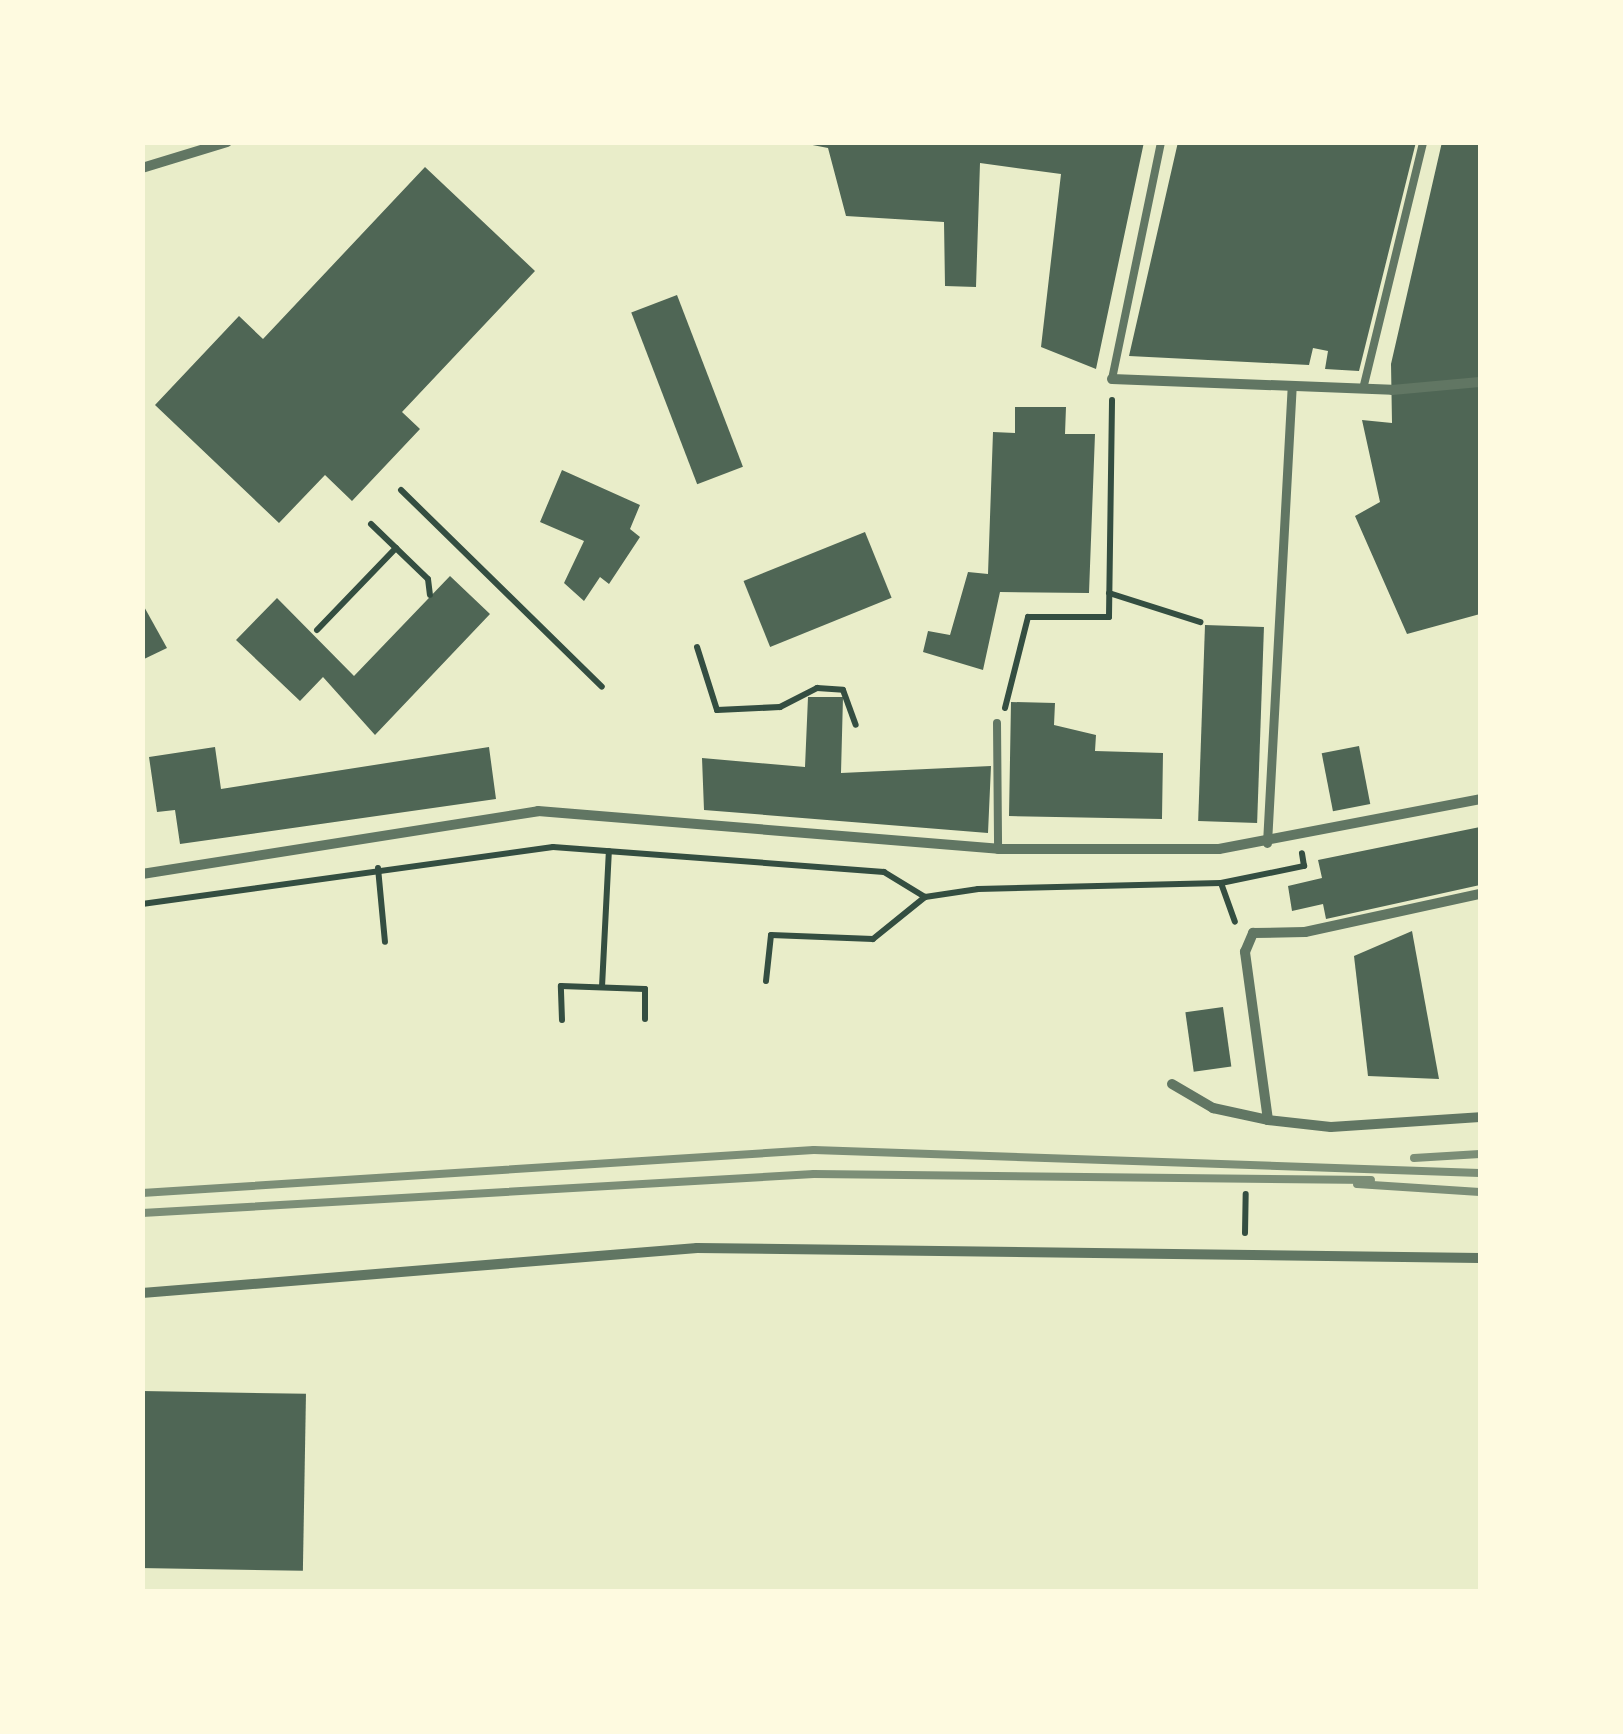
<!DOCTYPE html>
<html>
<head>
<meta charset="utf-8">
<style>
	body { margin:0 }
	#map { position:relative; width:1623px; height:1734px; overflow:hidden; background:#e9edc9; font-family:"Alegreya Sans",sans-serif }
	div>[style] { position:absolute }
	.building>* { inset:0; background:#4f6655; transform-origin:0 0 }
	.path>* { height:6px; margin:-3px; padding:0 3px; transform-origin:3px; border-radius:3px; background:#344e41 }
	.service>* { height:8px; margin:-4px; padding:0 4px; transform-origin:4px; border-radius:4px; background:#617663 }
	.pedestrian>* { height:9px; margin:-4.5px; padding:0 4.5px; transform-origin:4.5px; border-radius:4.5px; background:#617663 }
	.minor>* { height:10px; margin:-5px; padding:0 5px; transform-origin:5px; border-radius:5px; background:#617663 }
	.rail>* { height:8px; margin:-4px; padding:0 4px; transform-origin:4px; border-radius:4px; background:#7c8e77 }
	span { translate:-50% -50%; white-space:nowrap; text-align:center; line-height:1.15; -webkit-text-stroke:8px #fefae0; paint-order:stroke }
	.frame { position:absolute; inset:0; border:145px solid #fefae0; pointer-events:none }
</style>
</head>
<body>
<div id="map">
	<div class="building">
		<div style="clip-path:polygon(797px 142px,1144px 142px,1096px 369px,1041px 347px,1061px 174px,980px 163px,976px 287px,945px 286px,944px 222px,846px 216px,828px 148px)"></div>
		<div style="clip-path:polygon(1178px 142px,1416px 142px,1359px 371px,1325px 369px,1328px 351px,1313px 348px,1309px 365px,1129px 356px)"></div>
		<div style="clip-path:polygon(1442px 142px,1480px 142px,1480px 614px,1407px 634px,1355px 516px,1380px 502px,1362px 420px,1392px 423px,1391px 364px)"></div>
		<div style="clip-path:polygon(425px 167px,535px 271px,402px 412px,420px 429px,352px 501px,325px 475px,279px 523px,155px 405px,239px 316px,263px 339px)"></div>
		<div style="left:677px;top:295px;width:184px;height:49px;rotate:69deg"></div>
		<div style="clip-path:polygon(1015px 407px,1066px 407px,1065px 434px,1095px 434px,1089px 593px,1000px 592px,983px 670px,923px 652px,928px 631px,950px 635px,968px 572px,988px 574px,993px 432px,1015px 433px)"></div>
		<div style="clip-path:polygon(562px 470px,640px 505px,630px 529px,640px 537px,609px 584px,600px 577px,584px 601px,564px 583px,584px 541px,540px 522px)"></div>
		<div style="left:865px;top:532px;width:71px;height:131px;rotate:68deg"></div>
		<div style="clip-path:polygon(450px 576px,490px 614px,375px 735px,323px 677px,300px 701px,236px 640px,277px 598px,354px 676px)"></div>
		<div style="clip-path:polygon(142px 603px,167px 648px,142px 660px)"></div>
		<div style="left:1205px;top:625px;width:59px;height:196px;rotate:2deg"></div>
		<div style="clip-path:polygon(808px 697px,843px 697px,841px 773px,991px 766px,988px 833px,704px 810px,702px 758px,805px 767px)"></div>
		<div style="clip-path:polygon(1011px 702px,1055px 703px,1054px 725px,1096px 735px,1095px 751px,1163px 753px,1162px 819px,1009px 816px)"></div>
		<div style="left:1359px;top:746px;width:59px;height:38px;rotate:79deg"></div>
		<div style="clip-path:polygon(215px 747px,221px 789px,489px 747px,496px 799px,180px 844px,175px 810px,157px 812px,149px 757px)"></div>
		<div style="clip-path:polygon(1480px 827px,1480px 885px,1326px 919px,1323px 904px,1292px 911px,1288px 886px,1322px 878px,1318px 860px)"></div>
		<div style="clip-path:polygon(1412px 931px,1439px 1079px,1368px 1076px,1354px 956px)"></div>
		<div style="left:1223px;top:1007px;width:60px;height:38px;rotate:82deg"></div>
		<div style="left:142px;top:1391px;width:164px;height:177px;rotate:1deg"></div>
	</div>
	<div class="path">
		<div style="left:401px;top:490px;width:281px;rotate:44.4deg"></div>
		<div style="left:371px;top:524px;width:79px;rotate:44deg"></div>
		<div style="left:428px;top:579px;width:16px;rotate:83deg"></div>
		<div style="left:1109px;top:593px;width:96px;rotate:17.7deg"></div>
		<div style="left:317px;top:630px;width:114px;rotate:-46.1deg"></div>
		<div style="left:697px;top:647px;width:66px;rotate:72.4deg"></div>
		<div style="left:717px;top:710px;width:63px;rotate:-2.7deg"></div>
		<div style="left:780px;top:707px;width:42px;rotate:-27.2deg"></div>
		<div style="left:817px;top:688px;width:26px;rotate:4deg"></div>
		<div style="left:843px;top:690px;width:37px;rotate:70deg"></div>
		<div style="left:1005px;top:708px;width:94px;rotate:-75.8deg"></div>
		<div style="left:1028px;top:617px;width:81px"></div>
		<div style="left:1109px;top:617px;width:217px;rotate:-89.2deg"></div>
		<div style="left:378px;top:868px;width:74px;rotate:84.6deg"></div>
		<div style="left:1221px;top:883px;width:85px;rotate:-11.6deg"></div>
		<div style="left:1304px;top:866px;width:13px;rotate:-99deg"></div>
		<div style="left:142px;top:904px;width:415px;rotate:-7.9deg"></div>
		<div style="left:553px;top:847px;width:332px;rotate:4.3deg"></div>
		<div style="left:884px;top:872px;width:48px;rotate:31.4deg"></div>
		<div style="left:766px;top:981px;width:46px;rotate:-83.8deg"></div>
		<div style="left:771px;top:935px;width:102px;rotate:2.2deg"></div>
		<div style="left:873px;top:939px;width:67px;rotate:-38.9deg"></div>
		<div style="left:925px;top:897px;width:54px;rotate:-8.6deg"></div>
		<div style="left:978px;top:889px;width:243px;rotate:-1.4deg"></div>
		<div style="left:1221px;top:883px;width:41px;rotate:70.3deg"></div>
		<div style="left:602px;top:987px;width:136px;rotate:-87.1deg"></div>
		<div style="left:562px;top:1020px;width:34px;rotate:-92deg"></div>
		<div style="left:561px;top:986px;width:84px;rotate:2deg"></div>
		<div style="left:645px;top:989px;width:30px;rotate:90deg"></div>
		<div style="left:1245px;top:1233px;width:39px;rotate:-89deg"></div>
	</div>
	<div class="service">
		<div style="left:1112px;top:379px;width:242px;rotate:-78.3deg"></div>
		<div style="left:1363px;top:389px;width:254px;rotate:-76.3deg"></div>
		<div style="left:997px;top:723px;width:126px;rotate:89.5deg"></div>
	</div>
	<div class="pedestrian">
		<div style="left:1267px;top:843px;width:456px;rotate:-86.9deg"></div>
	</div>
	<div class="minor">
		<div style="left:142px;top:168px;width:89px;rotate:-17deg"></div>
		<div style="left:1112px;top:379px;width:280px;rotate:2.2deg"></div>
		<div style="left:1392px;top:390px;width:88px;rotate:-5.2deg"></div>
		<div style="left:142px;top:874px;width:401px;rotate:-9deg"></div>
		<div style="left:538px;top:811px;width:462px;rotate:4.7deg"></div>
		<div style="left:998px;top:849px;width:221px"></div>
		<div style="left:1219px;top:849px;width:266px;rotate:-10.8deg"></div>
		<div style="left:1172px;top:1084px;width:48px;rotate:30.3deg"></div>
		<div style="left:1213px;top:1108px;width:56px;rotate:12.3deg"></div>
		<div style="left:1268px;top:1120px;width:63px;rotate:6.3deg"></div>
		<div style="left:1331px;top:1127px;width:149px;rotate:-3.8deg"></div>
		<div style="left:1268px;top:1120px;width:170px;rotate:-97.8deg"></div>
		<div style="left:1245px;top:952px;width:21px;rotate:-67deg"></div>
		<div style="left:1253px;top:933px;width:52px;rotate:-1.1deg"></div>
		<div style="left:1305px;top:932px;width:179px;rotate:-12.3deg"></div>
		<div style="left:142px;top:1293px;width:557px;rotate:-4.64deg"></div>
		<div style="left:697px;top:1248px;width:783px;rotate:0.73deg"></div>
	</div>
	<div class="rail">
		<div style="left:1414px;top:1158px;width:66px;rotate:-3.5deg"></div>
		<div style="left:1357px;top:1184px;width:123px;rotate:3.7deg"></div>
		<div style="left:142px;top:1193px;width:673px;rotate:-3.66deg"></div>
		<div style="left:814px;top:1150px;width:666px;rotate:1.98deg"></div>
		<div style="left:142px;top:1213px;width:673px;rotate:-3.32deg"></div>
		<div style="left:814px;top:1174px;width:557px;rotate:0.62deg"></div>
	</div>
	<div class="frame"></div>
</div>
</body>
</html>
